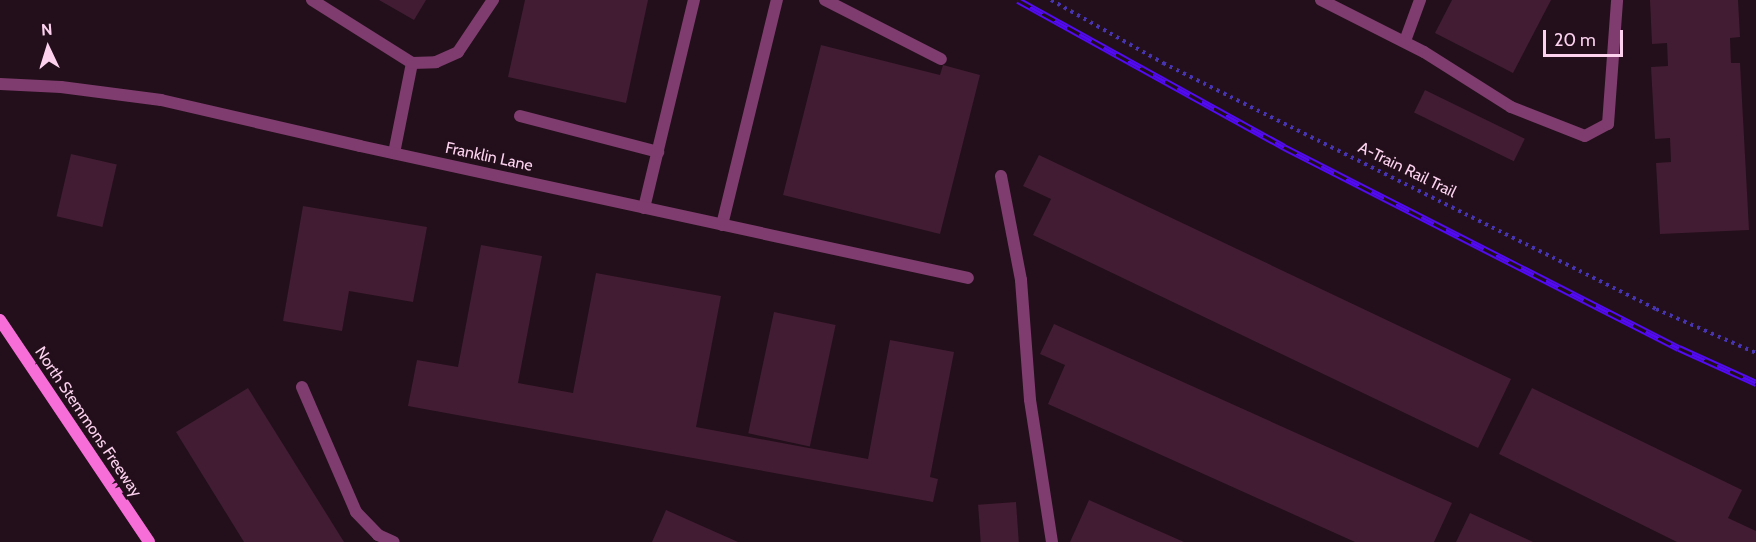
<!DOCTYPE html>
<html>
<head>
<meta charset="utf-8">
<style>
	body { margin:0 }
	#map { position:relative; width:1756px; height:542px; overflow:hidden; background:#220f1b; font-family:Cabin,sans-serif }
	div>[style] { position:absolute }
	.building>* { inset:0; background:#421c32; transform-origin:0 0 }
	.path>* { height:4px; margin-top:-2px; transform-origin:0; background:repeating-linear-gradient(90deg,#4734af 0 3px,transparent 0 7.5px) }
	.lane>* { height:12px; margin:-6px; padding:0 6px; transform-origin:6px; border-radius:6px; background:#7f3c6e }
	.street>* { height:12px; margin:-6px; padding:0 6px; transform-origin:6px; border-radius:6px; background:#7f3c6e }
	.secondary>* { height:12px; margin:-6px; padding:0 6px; transform-origin:6px; border-radius:6px; background:#f86ed8 }
	.rail>* { height:7px; margin-top:-3.5px; transform-origin:0; background:repeating-linear-gradient(90deg,#220f1b 0 14px,#520bf0 0 28px); box-sizing:border-box; border-block:2px solid #520bf0 }
	span { translate:-50% -50%; white-space:nowrap; text-align:center; line-height:1.15; -webkit-text-stroke:6px #220f1b; paint-order:stroke }
	.street-label { font-size:16px; color:#fdd2ef }
	.north { position:absolute; left:18px; top:18px; width:60px; height:60px; -webkit-text-stroke:4px #220f1b; paint-order:stroke; rotate:356deg; font-size:16px; font-weight:700; line-height:24px; text-align:center; color:#fdd2ef }
	.north::after { content:''; display:block; margin:auto; width:21px; height:27px; background:#fdd2ef; clip-path:polygon(50% 0,100% 100%,50% 72%,0 100%) }
	.scale { position:absolute; left:1543px; top:30px; width:80px; height:27px; box-sizing:border-box; border:3px solid #fdd2ef; border-top:0; padding-left:8px; font-size:18px; line-height:21px; white-space:nowrap; color:#fdd2ef; -webkit-text-stroke:4px #220f1b; paint-order:stroke }
</style>
</head>
<body>
<div id="map">
	<div class="building">
		<div style="clip-path:polygon(379px 0,426px 0,414px 20px)"></div>
		<div style="clip-path:polygon(525px 0,648px 0,626px 103px,508px 77px)"></div>
		<div style="clip-path:polygon(1452px 0,1551px 0,1513px 73px,1435px 33px)"></div>
		<div style="clip-path:polygon(1650px 0,1738px 0,1740px 37px,1730px 38px,1731px 63px,1740px 63px,1749px 230px,1660px 234px,1656px 163px,1671px 162px,1670px 138px,1655px 139px,1651px 67px,1668px 66px,1667px 43px,1652px 44px)"></div>
		<div style="clip-path:polygon(821px 45px,940px 75px,943px 65px,980px 75px,940px 234px,783px 195px)"></div>
		<div style="left:1425px;top:90px;width:111px;height:25px;rotate:26deg"></div>
		<div style="left:71px;top:154px;width:47px;height:64px;rotate:13deg"></div>
		<div style="clip-path:polygon(1039px 155px,1511px 379px,1478px 448px,1033px 235px,1051px 199px,1023px 186px)"></div>
		<div style="clip-path:polygon(303px 206px,427px 227px,413px 302px,349px 291px,342px 331px,283px 321px)"></div>
		<div style="clip-path:polygon(481px 245px,542px 256px,518px 383px,573px 393px,596px 273px,721px 296px,696px 427px,868px 459px,890px 340px,954px 352px,930px 477px,938px 479px,933px 502px,408px 406px,417px 360px,458px 367px)"></div>
		<div style="left:774px;top:312px;width:63px;height:124px;rotate:12deg"></div>
		<div style="clip-path:polygon(1054px 324px,1452px 503px,1434px 542px,1355px 542px,1048px 404px,1065px 365px,1040px 354px)"></div>
		<div style="clip-path:polygon(248px 388px,344px 542px,244px 542px,176px 432px)"></div>
		<div style="clip-path:polygon(1532px 388px,1742px 490px,1728px 518px,1756px 531px,1756px 542px,1677px 542px,1499px 454px)"></div>
		<div style="clip-path:polygon(1089px 500px,1134px 520px,1184px 542px,1070px 542px)"></div>
		<div style="left:1016px;top:502px;width:40px;height:38px;rotate:86deg"></div>
		<div style="clip-path:polygon(666px 510px,738px 542px,652px 542px)"></div>
		<div style="clip-path:polygon(1470px 513px,1533px 542px,1456px 542px)"></div>
	</div>
	<div class="path">
		<div style="left:1051px;top:0;width:129px;rotate:29.4deg"></div>
		<div style="left:1163px;top:63px;width:551px;rotate:26.52deg"></div>
		<div style="left:1656px;top:309px;width:109px;rotate:23.7deg"></div>
	</div>
	<div class="lane">
		<div style="left:312px;top:0;width:118px;rotate:32.2deg"></div>
		<div style="left:412px;top:63px;width:92px;rotate:101.3deg"></div>
		<div style="left:825px;top:0;width:130px;rotate:27deg"></div>
		<div style="left:1321px;top:0;width:115px;rotate:26.8deg"></div>
		<div style="left:1424px;top:52px;width:103px;rotate:32.3deg"></div>
		<div style="left:1511px;top:107px;width:79px;rotate:21.4deg"></div>
		<div style="left:1585px;top:136px;width:26px;rotate:-28deg"></div>
		<div style="left:1608px;top:124px;width:124px;rotate:-85.8deg"></div>
		<div style="left:1405px;top:41px;width:44px;rotate:-69.9deg"></div>
		<div style="left:412px;top:63px;width:24px;rotate:-2deg"></div>
		<div style="left:436px;top:62px;width:24px;rotate:-24deg"></div>
		<div style="left:458px;top:52px;width:63px;rotate:-56.1deg"></div>
		<div style="left:520px;top:116px;width:143px;rotate:14.6deg"></div>
		<div style="left:1001px;top:176px;width:106px;rotate:79.1deg"></div>
		<div style="left:1021px;top:280px;width:120px;rotate:85.7deg"></div>
		<div style="left:1030px;top:400px;width:144px;rotate:81.2deg"></div>
		<div style="left:644px;top:208px;width:214px;rotate:-76.5deg"></div>
		<div style="left:722px;top:225px;width:232px;rotate:-76.3deg"></div>
		<div style="left:302px;top:387px;width:136px;rotate:66.6deg"></div>
		<div style="left:356px;top:512px;width:32px;rotate:46deg"></div>
		<div style="left:378px;top:535px;width:17px;rotate:24deg"></div>
	</div>
	<div class="street">
		<div style="left:0;top:84px;width:61px;rotate:2.8deg"></div>
		<div style="left:61px;top:87px;width:101px;rotate:7.4deg"></div>
		<div style="left:161px;top:100px;width:204px;rotate:13deg"></div>
		<div style="left:360px;top:146px;width:622px;rotate:12.25deg"></div>
	</div>
	<div class="secondary">
		<div style="left:0;top:320px;width:267px;rotate:56.1deg"></div>
	</div>
	<div class="rail">
		<div style="left:1018px;top:0;width:304px;rotate:28.9deg"></div>
		<div style="left:1284px;top:147px;width:443px;rotate:27deg"></div>
		<div style="left:1679px;top:348px;width:85px;rotate:24.4deg"></div>
	</div>
	<div class="street-label">
		<span style="left:489px;top:157px;rotate:12deg">Franklin Lane</span>
		<span style="left:1407px;top:170px;rotate:26deg">A-Train Rail Trail</span>
		<span style="left:88px;top:422px;rotate:56deg">North Stemmons Freeway</span>
	</div>
	<div class="north">N</div>
	<div class="scale">20 m</div>
</div>
</body>
</html>
